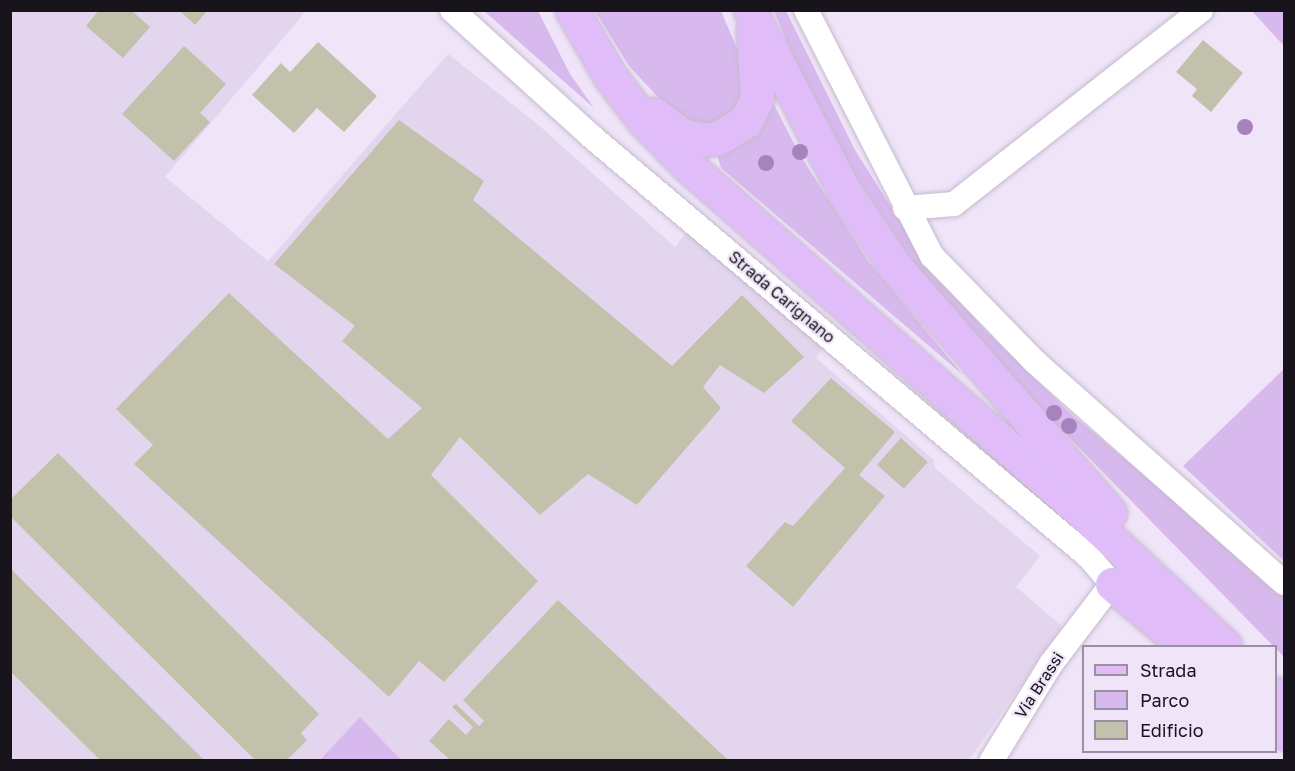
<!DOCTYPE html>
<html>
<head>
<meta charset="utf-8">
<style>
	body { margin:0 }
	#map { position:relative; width:1295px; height:771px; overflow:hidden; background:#efe4f8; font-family:"Golos Text",sans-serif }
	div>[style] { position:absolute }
	.built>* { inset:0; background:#e4d5ef }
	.green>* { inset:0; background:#d8b9ee }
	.building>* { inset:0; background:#c2c1ac; transform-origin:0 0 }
	.roads { filter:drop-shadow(0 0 2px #c5bacd) drop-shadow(0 0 2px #c5bacd) }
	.minor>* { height:24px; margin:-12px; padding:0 12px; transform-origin:12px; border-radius:12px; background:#fff }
	.primary>* { height:33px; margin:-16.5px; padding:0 16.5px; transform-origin:16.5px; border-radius:16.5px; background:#e0bdf8 }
	.trees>* { width:16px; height:16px; margin:-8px; border-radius:50%; background:#a683bd }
	span { translate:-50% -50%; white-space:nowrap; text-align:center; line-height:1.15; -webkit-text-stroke:4.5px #efe4f8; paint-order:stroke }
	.street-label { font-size:16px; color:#18141b }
	.frame { position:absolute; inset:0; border:12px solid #18141b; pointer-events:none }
	.legend { position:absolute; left:1082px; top:645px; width:195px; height:108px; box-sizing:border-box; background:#efe4f8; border:2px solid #9991a0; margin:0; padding:8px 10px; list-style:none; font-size:18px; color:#18141b }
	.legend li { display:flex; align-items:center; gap:12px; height:30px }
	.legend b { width:30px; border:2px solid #9991a0 }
</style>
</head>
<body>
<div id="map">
	<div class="built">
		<div style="clip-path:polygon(10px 11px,306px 11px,165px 177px,268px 261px,448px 54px,535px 122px,675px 247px,688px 231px,823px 347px,816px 358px,934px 460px,935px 468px,1040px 556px,1016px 587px,1062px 626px,969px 760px,11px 760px)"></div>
	</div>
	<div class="green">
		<div style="clip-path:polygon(484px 11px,538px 11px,570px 74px,594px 108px)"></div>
		<div style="clip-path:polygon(595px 11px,721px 11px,748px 74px,742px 101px,722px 121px,697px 126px,669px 109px,629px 66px)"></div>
		<div style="clip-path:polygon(774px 11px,786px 11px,855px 150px,925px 261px,988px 333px,1069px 412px,1284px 594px,1284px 657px,1047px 415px,921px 275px,845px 161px,798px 69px)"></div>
		<div style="clip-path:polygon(1252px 11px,1284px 11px,1284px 46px)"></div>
		<div style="clip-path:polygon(774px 105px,800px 155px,868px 261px,963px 375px,721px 168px,716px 152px,745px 141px)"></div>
		<div style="clip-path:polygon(1284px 369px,1284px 561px,1183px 466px)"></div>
		<div style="clip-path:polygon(360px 717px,401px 760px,320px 760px)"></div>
	</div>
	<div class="building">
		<div style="clip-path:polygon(99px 10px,131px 10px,150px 27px,123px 58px,86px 26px)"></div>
		<div style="clip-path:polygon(179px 10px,208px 10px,195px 25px)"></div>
		<div style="clip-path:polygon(1203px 40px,1243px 73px,1211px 112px,1192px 96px,1197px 89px,1176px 72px)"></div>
		<div style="clip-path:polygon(318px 42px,377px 96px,344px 132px,317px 108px,294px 133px,252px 95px,281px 63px,290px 72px)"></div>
		<div style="clip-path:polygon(184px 46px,226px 84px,200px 113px,210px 122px,174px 161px,122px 114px)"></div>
		<div style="clip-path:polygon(399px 120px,484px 181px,473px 200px,672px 366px,742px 295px,804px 357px,764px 393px,720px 365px,703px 387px,721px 408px,637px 505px,588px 474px,540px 515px,460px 437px,431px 475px,538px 581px,444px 682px,419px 661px,389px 697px,134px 464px,153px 445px,116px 409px,229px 293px,388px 439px,422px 408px,342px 341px,355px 326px,274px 264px)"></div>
		<div style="clip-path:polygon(831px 378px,895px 432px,859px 475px,885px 496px,793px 607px,746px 566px,785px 522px,793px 526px,845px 468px,791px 421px)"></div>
		<div style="left:901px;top:438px;width:36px;height:36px;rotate:42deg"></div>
		<div style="clip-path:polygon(58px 453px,319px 714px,301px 733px,307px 740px,287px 760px,255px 760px,10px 516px,10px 500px)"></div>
		<div style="clip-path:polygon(10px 568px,204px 760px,100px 760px,10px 671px)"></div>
		<div style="clip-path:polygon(558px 600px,728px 760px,446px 760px,448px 758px,429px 741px,449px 719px,466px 735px,473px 727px,452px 707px,456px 704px,479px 726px,484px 721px,463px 700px)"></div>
	</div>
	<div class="roads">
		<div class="minor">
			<div style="left:452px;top:10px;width:189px;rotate:42.2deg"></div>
			<div style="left:592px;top:137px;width:649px;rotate:40.19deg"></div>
			<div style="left:1088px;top:556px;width:37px;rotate:49deg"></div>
			<div style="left:1112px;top:584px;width:101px;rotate:127.3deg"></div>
			<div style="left:1051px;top:664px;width:113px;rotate:121.6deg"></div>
			<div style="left:806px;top:10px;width:276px;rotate:62.9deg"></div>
			<div style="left:932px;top:256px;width:146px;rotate:45.8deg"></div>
			<div style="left:1034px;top:361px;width:334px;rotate:41.6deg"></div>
			<div style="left:905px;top:208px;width:49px;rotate:-4.7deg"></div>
			<div style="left:954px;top:204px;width:314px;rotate:-38.1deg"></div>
		</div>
		<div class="primary">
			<div style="left:572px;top:10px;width:76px;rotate:60.1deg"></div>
			<div style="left:610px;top:76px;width:55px;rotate:53.1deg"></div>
			<div style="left:643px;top:120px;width:63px;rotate:45.6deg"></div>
			<div style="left:687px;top:165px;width:518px;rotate:41.32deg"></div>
			<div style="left:1076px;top:507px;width:204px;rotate:43deg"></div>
			<div style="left:750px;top:10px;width:210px;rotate:62.5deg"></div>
			<div style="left:847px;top:196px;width:82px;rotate:55.9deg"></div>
			<div style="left:893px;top:264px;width:330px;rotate:48.9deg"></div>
			<div style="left:654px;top:114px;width:35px;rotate:37deg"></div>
			<div style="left:682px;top:135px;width:21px;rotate:14deg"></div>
			<div style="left:702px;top:140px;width:16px;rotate:-7deg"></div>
			<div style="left:718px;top:138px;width:33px;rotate:-31deg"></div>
			<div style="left:746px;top:121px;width:25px;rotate:-64deg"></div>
			<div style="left:757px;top:98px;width:67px;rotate:-93.4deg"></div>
			<div style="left:1112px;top:584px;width:96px;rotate:40.3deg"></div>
			<div style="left:1276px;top:694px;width:12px;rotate:48deg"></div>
			<div style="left:1276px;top:725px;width:11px;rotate:45deg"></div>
		</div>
	</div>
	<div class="trees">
		<div style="left:1245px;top:127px"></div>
		<div style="left:800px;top:152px"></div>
		<div style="left:766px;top:163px"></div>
		<div style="left:1054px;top:413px"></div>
		<div style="left:1069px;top:426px"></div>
	</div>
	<div class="street-label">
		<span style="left:782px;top:297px;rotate:40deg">Strada Carignano</span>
		<span style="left:1039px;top:685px;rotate:-57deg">Via Brassi</span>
	</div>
	<div class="frame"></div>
	<ul class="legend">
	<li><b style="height:8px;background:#e0bdf8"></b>Strada</li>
	<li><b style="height:16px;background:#d8b9ee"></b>Parco</li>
	<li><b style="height:16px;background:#c2c1ac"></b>Edificio</li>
	</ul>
</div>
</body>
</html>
